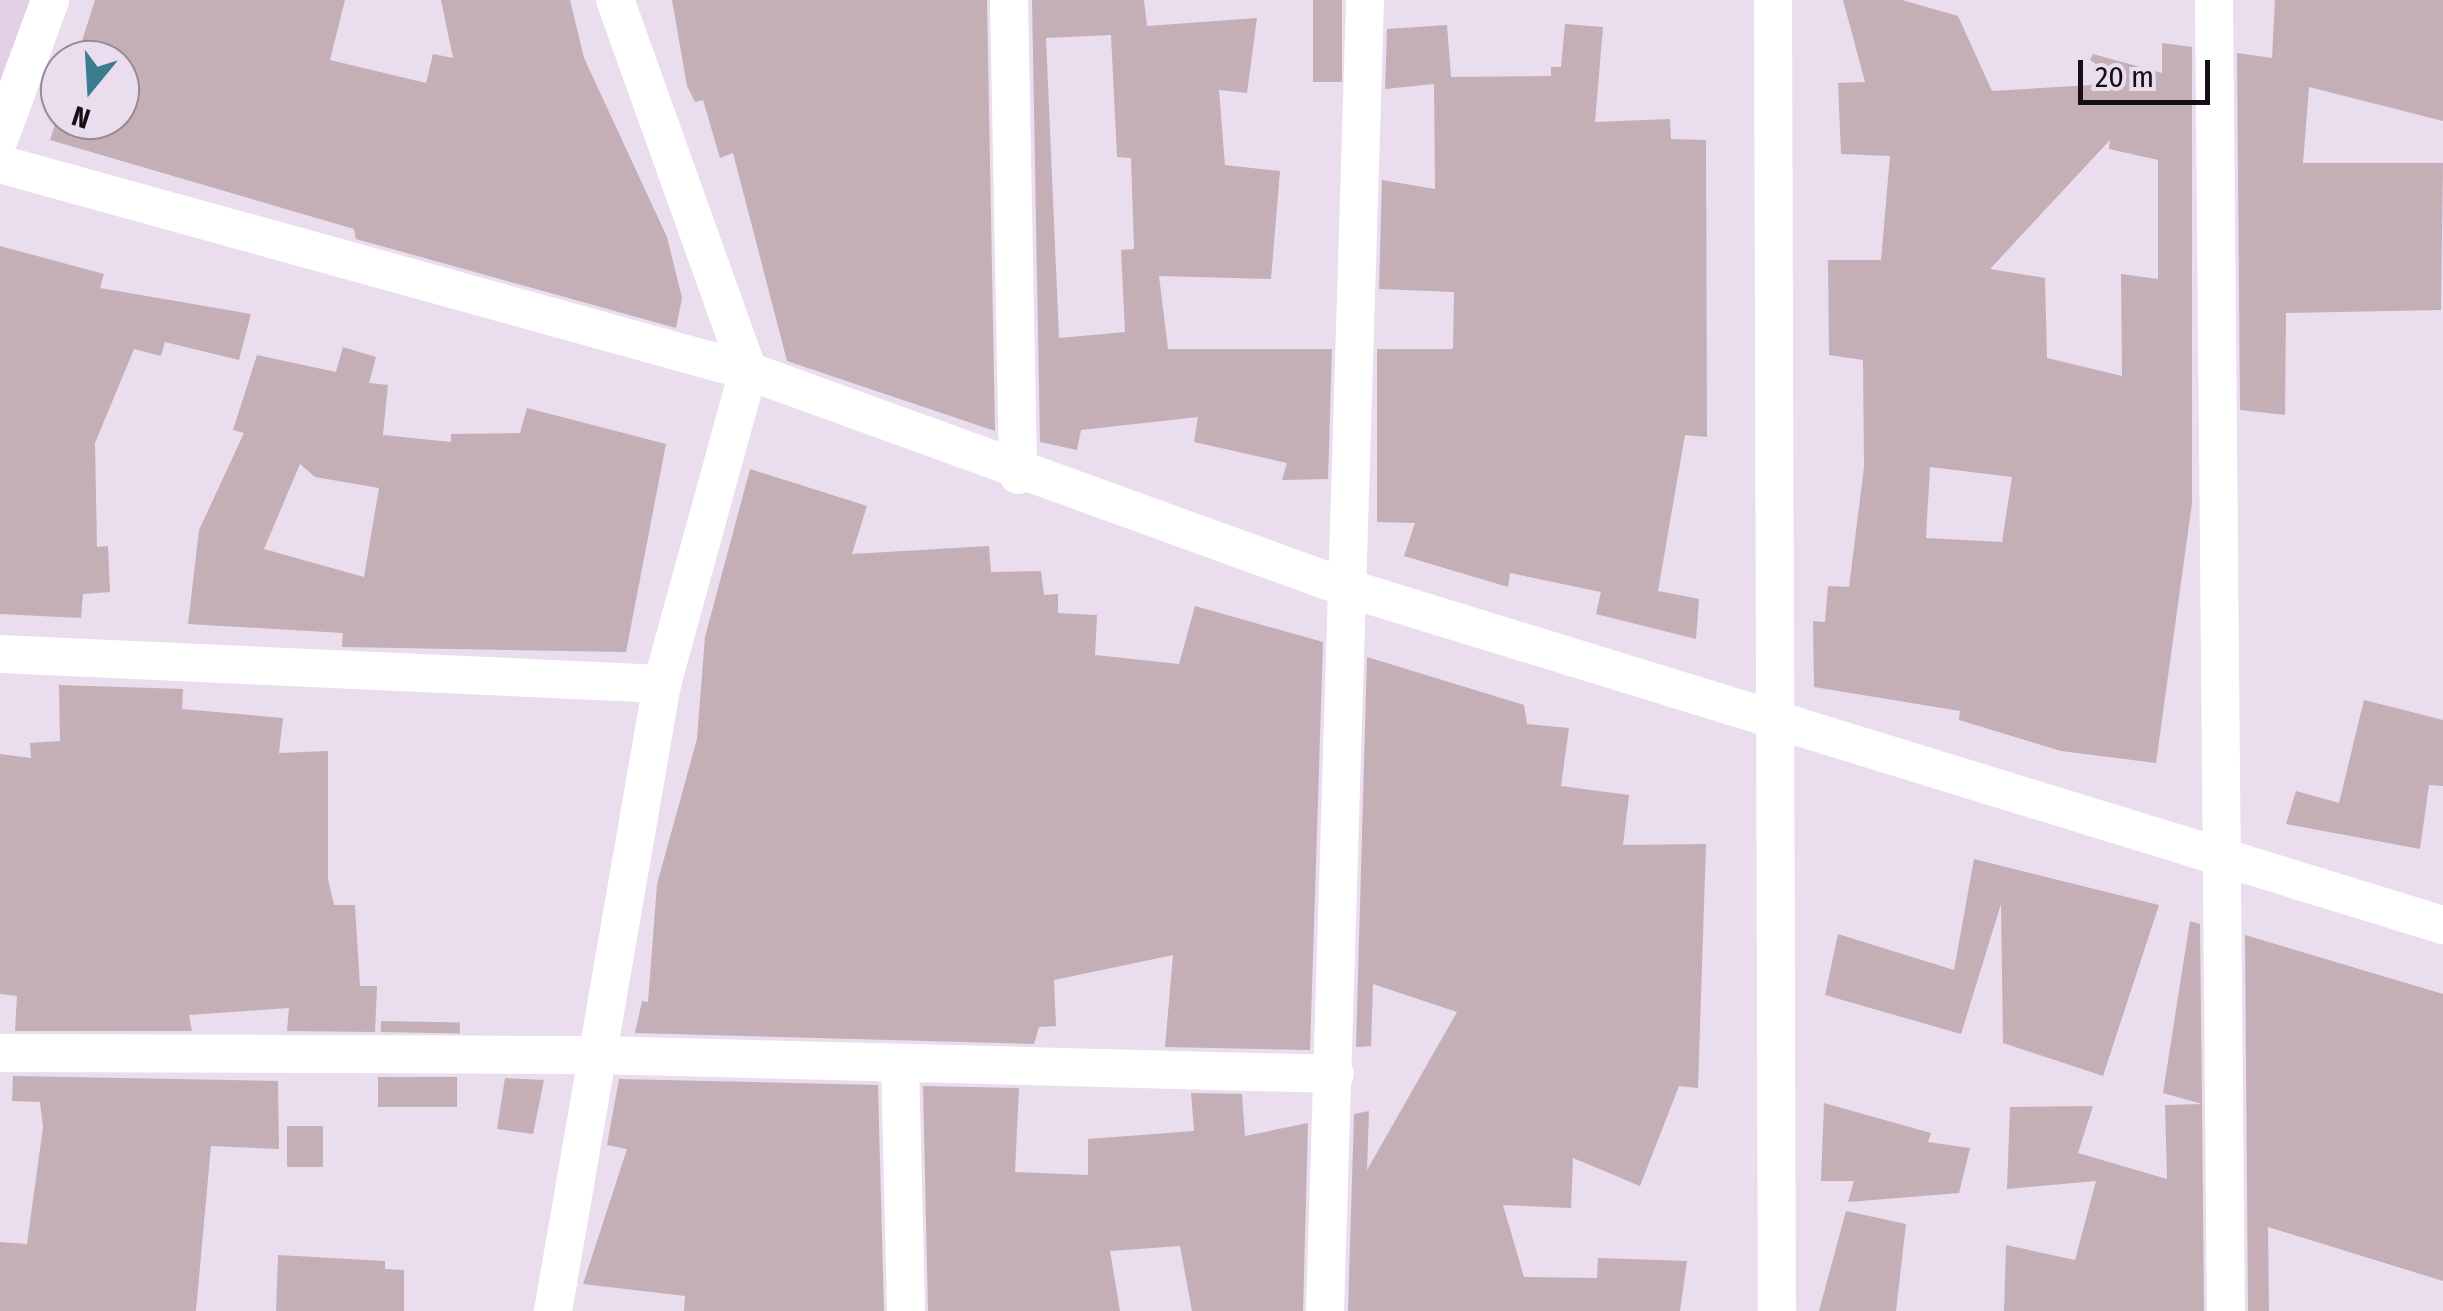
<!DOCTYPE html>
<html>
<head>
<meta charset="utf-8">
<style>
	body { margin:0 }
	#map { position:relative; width:2443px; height:1311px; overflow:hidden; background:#eaddee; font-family:"Fira Sans Condensed",sans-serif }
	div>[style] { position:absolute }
	.built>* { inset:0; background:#e1cfe6 }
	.building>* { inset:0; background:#c4afb6; transform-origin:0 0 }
	.minor>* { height:38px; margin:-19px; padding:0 19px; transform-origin:19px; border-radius:19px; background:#fff }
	span { translate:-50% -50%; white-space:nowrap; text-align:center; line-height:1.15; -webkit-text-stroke:9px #eaddee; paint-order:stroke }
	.north { position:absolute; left:40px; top:40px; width:100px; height:100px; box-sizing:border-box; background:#eaddee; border:2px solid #948b97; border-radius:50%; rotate:198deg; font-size:28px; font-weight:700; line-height:40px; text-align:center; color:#130f14 }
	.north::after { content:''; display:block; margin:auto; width:35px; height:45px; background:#3b7d8f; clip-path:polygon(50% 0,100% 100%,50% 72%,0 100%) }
	.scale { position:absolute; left:2078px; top:60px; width:132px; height:45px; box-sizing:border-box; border:5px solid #130f14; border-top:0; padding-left:12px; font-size:30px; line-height:35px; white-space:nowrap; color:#130f14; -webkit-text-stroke:8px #eaddee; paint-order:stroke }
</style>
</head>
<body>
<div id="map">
	<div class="built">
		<div style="clip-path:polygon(0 0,50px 0,0 137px)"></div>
	</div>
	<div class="building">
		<div style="clip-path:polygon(95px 0,345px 0,330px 60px,426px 83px,433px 54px,453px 58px,441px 0,570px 0,584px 58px,667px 237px,682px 298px,676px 328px,356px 239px,354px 229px,50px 140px,60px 109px,60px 120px,120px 120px,120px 60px,76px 60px)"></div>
		<div style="clip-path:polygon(672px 0,987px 0,995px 431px,787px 361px,733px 153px,720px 158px,703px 100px,695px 102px,687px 86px)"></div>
		<div style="clip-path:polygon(evenodd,1032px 0,1144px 0,1147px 26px,1257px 18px,1247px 93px,1219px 90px,1225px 165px,1280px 171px,1271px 279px,1159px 276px,1168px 349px,1332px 349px,1328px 479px,1282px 480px,1287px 463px,1194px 442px,1198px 417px,1081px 430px,1077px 450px,1040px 442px,1032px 0,1111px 35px,1117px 157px,1131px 158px,1134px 249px,1121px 250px,1125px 332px,1059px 338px,1046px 38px,1111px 35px)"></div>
		<div style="left:1313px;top:0;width:29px;height:82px"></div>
		<div style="clip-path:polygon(evenodd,1843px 0,1902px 0,1958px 16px,1992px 91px,2124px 83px,2090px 60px,2093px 54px,2162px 73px,2162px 43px,2192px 47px,2192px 503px,2156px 763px,2061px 751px,1959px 720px,1960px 711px,1814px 687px,1813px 621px,1825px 622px,1828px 586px,1849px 587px,1864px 467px,1863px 360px,1829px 355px,1828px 260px,1881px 260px,1890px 156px,1841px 154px,1838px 83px,1865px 82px,1843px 0,2110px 140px,2109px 149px,2158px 160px,2158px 279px,2121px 274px,2122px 376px,2047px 358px,2045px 278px,1990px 269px,2110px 140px,1843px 0,1930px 467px,2012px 477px,2002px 542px,1926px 538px,1930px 467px)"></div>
		<div style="clip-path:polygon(2275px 0,2443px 0,2443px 121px,2309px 87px,2303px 163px,2443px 163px,2441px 310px,2286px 313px,2285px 415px,2240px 410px,2237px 53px,2272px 58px)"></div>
		<div style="clip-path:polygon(1565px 24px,1603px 27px,1595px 122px,1670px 119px,1671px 139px,1706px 140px,1707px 437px,1685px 435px,1658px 591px,1699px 599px,1696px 639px,1596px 614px,1601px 592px,1510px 573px,1508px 587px,1404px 556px,1415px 523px,1377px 522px,1377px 349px,1453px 349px,1454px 292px,1379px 289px,1382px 180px,1435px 189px,1434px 84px,1385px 89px,1387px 29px,1447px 25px,1451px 77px,1551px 76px,1551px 67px,1561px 67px)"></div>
		<div style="clip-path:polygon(0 246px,104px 274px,100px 288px,251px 314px,239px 360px,165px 342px,161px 356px,134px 349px,95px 443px,97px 547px,108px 546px,110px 592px,83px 594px,81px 618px,0 614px)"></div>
		<div style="clip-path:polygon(evenodd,343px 347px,376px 357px,369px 383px,388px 385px,383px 435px,451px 442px,451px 434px,520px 433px,527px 408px,666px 444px,626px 652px,342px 647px,343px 633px,188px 624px,199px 530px,244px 433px,233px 430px,257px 355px,336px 372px,343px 347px,300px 464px,315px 477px,379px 488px,364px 577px,264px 549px,300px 464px)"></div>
		<div style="clip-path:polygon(750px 469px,867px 506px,852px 554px,989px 546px,991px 572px,1041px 571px,1044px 595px,1058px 594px,1058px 613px,1097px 615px,1095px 655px,1179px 664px,1195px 606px,1323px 642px,1310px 1050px,1165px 1047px,1173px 955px,1054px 980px,1056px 1026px,1039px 1027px,1034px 1044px,635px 1033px,642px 1001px,648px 1002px,657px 884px,697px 739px,705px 637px)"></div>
		<div style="clip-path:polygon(1367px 657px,1524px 705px,1527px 724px,1569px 728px,1561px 786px,1629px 795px,1623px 845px,1706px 844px,1698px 1088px,1679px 1086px,1640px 1186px,1573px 1158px,1571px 1208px,1503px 1205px,1524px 1277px,1597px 1278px,1598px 1258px,1687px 1261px,1680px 1311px,1348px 1311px,1354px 1114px,1369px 1111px,1367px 1170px,1457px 1012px,1373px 984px,1371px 1046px,1356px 1047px)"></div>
		<div style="clip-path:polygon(59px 685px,183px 689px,182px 709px,283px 718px,279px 753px,328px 751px,328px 879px,334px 905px,355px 905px,360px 986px,377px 986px,375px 1032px,287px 1031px,289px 1008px,189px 1015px,192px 1031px,15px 1031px,17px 996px,0 994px,0 754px,31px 758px,30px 743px,60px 741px)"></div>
		<div style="clip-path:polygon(2364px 700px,2443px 720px,2443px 786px,2429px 785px,2420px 849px,2286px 824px,2296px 791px,2339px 803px)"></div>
		<div style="clip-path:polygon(1974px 859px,2159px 905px,2103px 1076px,2003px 1043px,2001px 904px,1961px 1034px,1825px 995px,1838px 934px,1954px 970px)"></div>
		<div style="clip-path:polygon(2190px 921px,2200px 924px,2202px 1104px,2163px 1093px)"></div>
		<div style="clip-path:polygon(2245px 935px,2443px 994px,2443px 1281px,2268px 1227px,2269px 1311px,2248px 1311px)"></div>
		<div style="left:381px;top:1021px;width:79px;height:11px;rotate:1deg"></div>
		<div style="clip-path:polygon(13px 1076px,278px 1081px,279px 1149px,211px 1146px,196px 1311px,0 1311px,0 1242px,27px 1244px,43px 1127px,40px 1102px,12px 1101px)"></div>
		<div style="left:378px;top:1077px;width:79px;height:30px"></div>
		<div style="clip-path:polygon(505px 1078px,544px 1080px,533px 1134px,497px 1129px)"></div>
		<div style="clip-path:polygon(619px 1079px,878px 1085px,884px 1311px,684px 1311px,685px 1296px,583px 1284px,627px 1149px,607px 1145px)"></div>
		<div style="clip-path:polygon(923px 1086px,1019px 1088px,1015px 1172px,1088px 1175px,1088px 1139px,1194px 1131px,1191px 1093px,1242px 1094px,1245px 1136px,1308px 1123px,1303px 1311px,1192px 1311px,1180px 1246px,1110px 1251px,1120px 1311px,928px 1311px)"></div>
		<div style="clip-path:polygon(1824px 1103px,1931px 1133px,1928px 1142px,1970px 1148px,1959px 1193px,1848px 1202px,1854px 1181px,1821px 1181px)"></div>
		<div style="clip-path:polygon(2202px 1104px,2204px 1311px,2004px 1311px,2006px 1245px,2075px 1260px,2096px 1181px,2007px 1189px,2010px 1107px,2093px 1106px,2078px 1153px,2167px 1179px,2165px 1105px)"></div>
		<div style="left:323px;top:1126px;width:41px;height:36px;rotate:90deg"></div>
		<div style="clip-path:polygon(1846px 1211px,1906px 1224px,1896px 1311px,1819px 1311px)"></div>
		<div style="clip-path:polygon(278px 1255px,385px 1261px,385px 1269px,404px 1270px,404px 1311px,276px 1311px)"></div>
	</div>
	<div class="minor">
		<div style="left:1009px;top:0;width:475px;rotate:88.9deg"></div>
		<div style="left:1773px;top:0;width:1311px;rotate:89.83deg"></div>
		<div style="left:2214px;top:0;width:1311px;rotate:89.48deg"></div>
		<div style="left:0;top:137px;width:146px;rotate:-69.9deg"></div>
		<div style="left:0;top:164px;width:776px;rotate:15.47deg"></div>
		<div style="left:748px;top:371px;width:640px;rotate:19.91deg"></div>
		<div style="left:1350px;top:589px;width:1143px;rotate:17.09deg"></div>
		<div style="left:0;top:654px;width:663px;rotate:2.59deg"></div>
		<div style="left:0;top:1053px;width:599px;rotate:0.19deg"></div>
		<div style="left:599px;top:1055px;width:736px;rotate:1.48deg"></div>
		<div style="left:900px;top:1063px;width:248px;rotate:88.6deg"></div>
		<div style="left:553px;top:1311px;width:636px;rotate:-80.14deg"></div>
		<div style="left:662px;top:684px;width:325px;rotate:-74.6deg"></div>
		<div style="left:748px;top:371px;width:394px;rotate:-109.7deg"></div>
		<div style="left:1325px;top:1311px;width:1312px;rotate:-88.25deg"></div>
	</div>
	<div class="north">N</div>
	<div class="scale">20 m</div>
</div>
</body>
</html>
